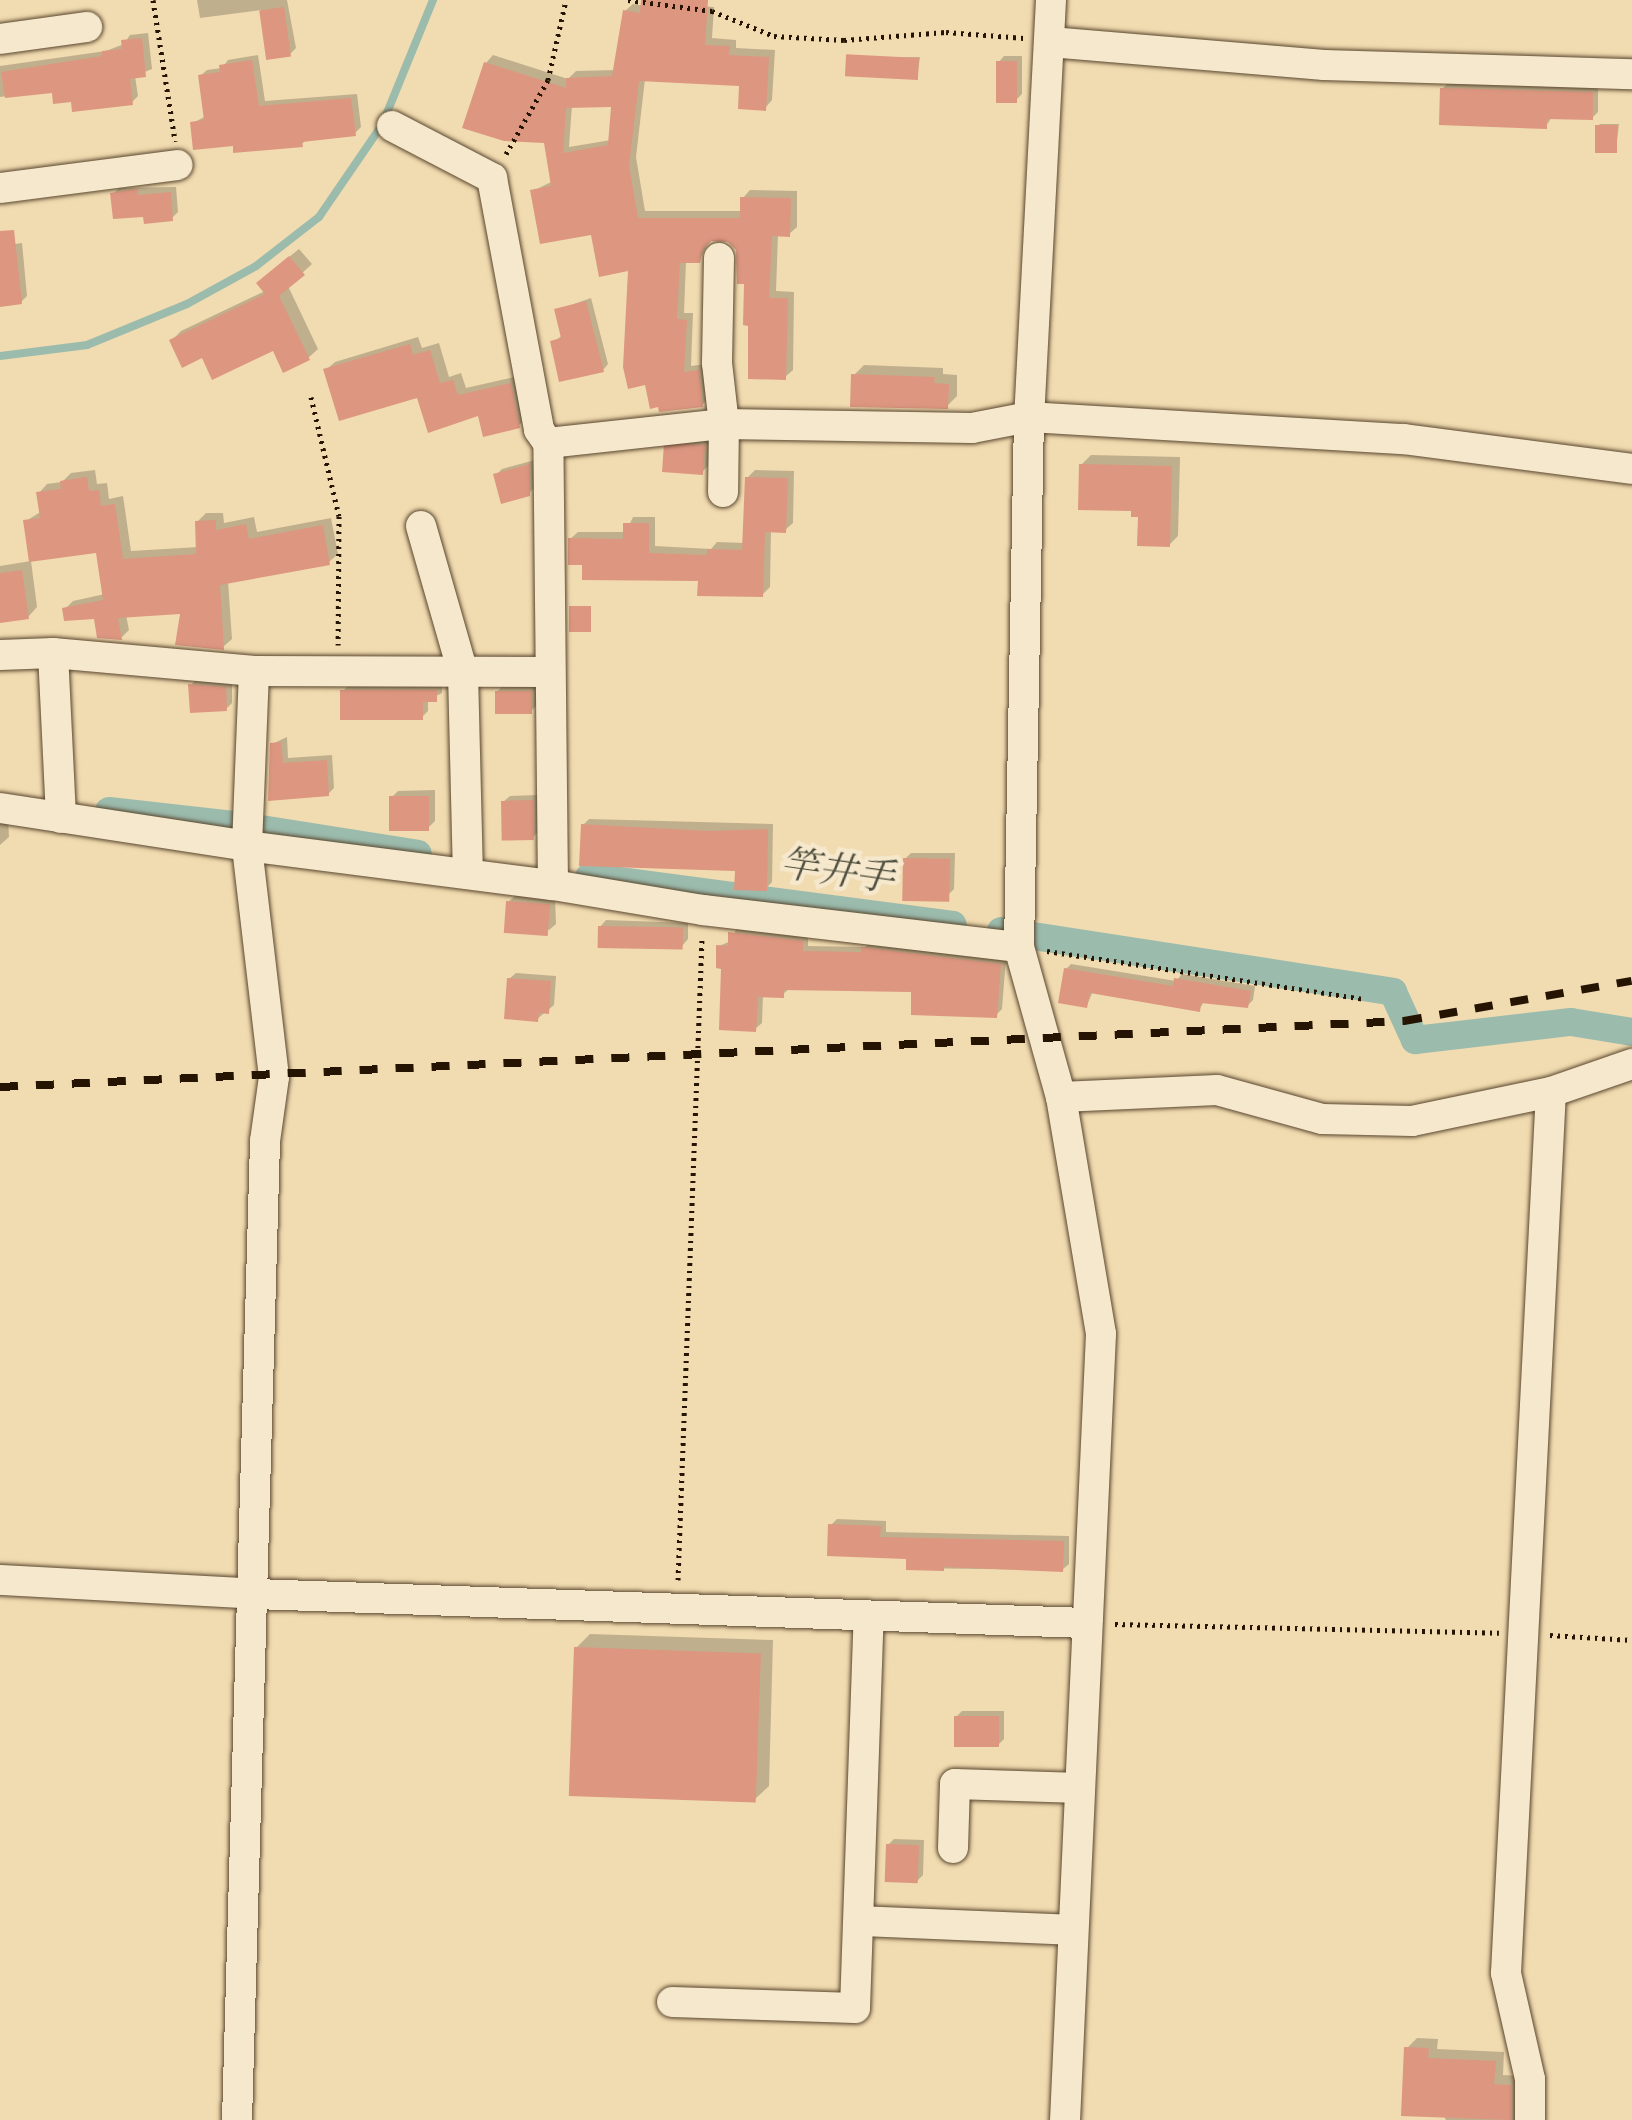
<!DOCTYPE html>
<html>
<head>
<meta charset="utf-8">
<style>
	body { margin:0 }
	#map { position:relative; width:1632px; height:2120px; overflow:hidden; background:#f1dbb0; font-family:"IM FELL English","Noto Serif JP",serif }
	div>[style] { position:absolute }
	.shadow>* { inset:0; background:#0003 }
	.stream>* { height:8px; margin:-4px; padding:0 4px; transform-origin:4px; border-radius:4px; background:#9bbbad }
	.canal>* { height:28px; margin:-14px; padding:0 14px; transform-origin:14px; border-radius:14px; background:#9bbbad }
	.building>* { inset:0; background:#dd9680; transform-origin:0 0 }
	.path>* { height:5px; margin-top:-2.5px; transform-origin:0; background:repeating-linear-gradient(90deg,#261402 0 2.5px,transparent 0 7.5px) }
	.roads { filter:drop-shadow(0 0 2px #59462e) drop-shadow(0 0 2px #59462e) }
	.minor>* { height:30px; margin:-15px; padding:0 15px; transform-origin:15px; border-radius:15px; background:#f6e8cc }
	.rail>* { height:8px; margin-top:-4px; transform-origin:0; background:repeating-linear-gradient(90deg,#261402 0 18px,transparent 0 36px) }
	span { translate:-50% -50%; white-space:nowrap; text-align:center; line-height:1.15; -webkit-text-stroke:9px #f6e8cc; paint-order:stroke }
	.water-label { font-size:38px; color:#4f4e3e; font-style:italic }
</style>
</head>
<body>
<div id="map">
	<div class="shadow">
		<div style="clip-path:polygon(197px 0,287px 0,296px 48px,290px 54px,269px 58px,262px 10px,200px 18px)"></div>
		<div style="clip-path:polygon(evenodd,633px 4px,681px 12px,687px 5px,714px 7px,712px 38px,736px 40px,736px 48px,775px 50px,772px 100px,765px 108px,742px 84px,645px 79px,636px 157px,645px 211px,742px 211px,743px 198px,750px 190px,797px 191px,797px 227px,789px 234px,778px 234px,776px 291px,794px 292px,793px 370px,785px 377px,737px 247px,718px 237px,709px 241px,699px 261px,686px 261px,684px 313px,693px 313px,691px 366px,706px 364px,710px 397px,702px 405px,661px 409px,630px 268px,593px 232px,533px 191px,553px 181px,546px 141px,486px 63px,493px 55px,568px 79px,576px 71px,616px 70px,625px 11px,633px 4px,572px 105px,614px 105px,611px 140px,569px 147px,572px 105px)"></div>
		<div style="clip-path:polygon(148px 33px,152px 69px,135px 76px,138px 96px,131px 103px,73px 100px,54px 90px,0 97px,0 66px,106px 51px,124px 44px,130px 35px)"></div>
		<div style="clip-path:polygon(258px 55px,265px 101px,357px 94px,361px 127px,355px 133px,307px 139px,302px 144px,235px 143px,193px 123px,206px 116px,200px 76px,207px 70px,222px 68px,228px 60px)"></div>
		<div style="clip-path:polygon(1004px 56px,1022px 56px,1022px 94px,1016px 100px,998px 63px)"></div>
		<div style="clip-path:polygon(920px 57px,917px 78px,849px 60px,851px 58px)"></div>
		<div style="clip-path:polygon(1448px 83px,1598px 86px,1598px 112px,1592px 118px,1552px 117px,1546px 126px,1442px 89px)"></div>
		<div style="clip-path:polygon(1600px 124px,1619px 124px,1616px 150px,1598px 126px)"></div>
		<div style="clip-path:polygon(176px 187px,178px 212px,172px 218px,146px 214px,113px 194px,119px 188px)"></div>
		<div style="clip-path:polygon(22px 243px,27px 296px,21px 302px,0 305px,0 246px)"></div>
		<div style="clip-path:polygon(299px 249px,312px 264px,288px 286px,318px 349px,308px 358px,274px 348px,204px 355px,172px 340px,181px 331px,265px 291px,268px 274px)"></div>
		<div style="clip-path:polygon(591px 298px,608px 364px,603px 370px,553px 342px,563px 335px,557px 310px)"></div>
		<div style="clip-path:polygon(418px 337px,422px 348px,439px 343px,449px 377px,461px 373px,466px 388px,519px 376px,527px 418px,518px 426px,326px 370px,335px 362px)"></div>
		<div style="clip-path:polygon(864px 365px,943px 368px,943px 374px,957px 375px,957px 396px,947px 406px,854px 375px)"></div>
		<div style="clip-path:polygon(710px 440px,708px 466px,702px 472px,666px 450px,672px 444px)"></div>
		<div style="clip-path:polygon(1091px 455px,1180px 457px,1178px 536px,1169px 545px,1081px 465px)"></div>
		<div style="clip-path:polygon(535px 460px,535px 487px,529px 493px,496px 475px,502px 469px)"></div>
		<div style="clip-path:polygon(95px 470px,97px 484px,107px 483px,109px 499px,123px 496px,131px 551px,199px 547px,197px 522px,206px 513px,223px 513px,224px 523px,254px 517px,257px 532px,331px 518px,338px 554px,329px 562px,228px 581px,232px 639px,223px 647px,183px 612px,126px 615px,129px 630px,121px 638px,96px 617px,65px 609px,73px 601px,105px 594px,98px 551px,26px 521px,42px 511px,39px 493px,47px 484px,62px 482px,71px 473px)"></div>
		<div style="clip-path:polygon(755px 470px,794px 471px,793px 523px,785px 530px,771px 530px,770px 587px,762px 595px,700px 578px,585px 563px,570px 539px,578px 532px,626px 532px,633px 517px,655px 517px,655px 546px,711px 549px,717px 542px,745px 543px,747px 478px)"></div>
		<div style="clip-path:polygon(31px 561px,37px 607px,28px 617px,0 621px,0 566px)"></div>
		<div style="clip-path:polygon(197px 679px,232px 682px,232px 703px,226px 709px,191px 685px)"></div>
		<div style="clip-path:polygon(349px 685px,442px 685px,442px 693px,428px 700px,428px 711px,422px 717px,343px 691px)"></div>
		<div style="clip-path:polygon(503px 685px,537px 686px,537px 705px,531px 711px,497px 692px)"></div>
		<div style="clip-path:polygon(287px 737px,288px 758px,332px 755px,334px 788px,328px 794px,270px 798px,272px 744px)"></div>
		<div style="clip-path:polygon(435px 790px,435px 821px,429px 827px,392px 797px,398px 791px)"></div>
		<div style="clip-path:polygon(538px 795px,539px 831px,533px 837px,503px 802px,510px 796px)"></div>
		<div style="clip-path:polygon(0 815px,8px 819px,9px 837px,0 845px)"></div>
		<div style="clip-path:polygon(589px 819px,773px 824px,772px 882px,766px 888px,737px 868px,583px 825px)"></div>
		<div style="clip-path:polygon(911px 853px,955px 853px,954px 889px,948px 895px,905px 859px)"></div>
		<div style="clip-path:polygon(515px 896px,555px 898px,556px 924px,549px 930px,508px 902px)"></div>
		<div style="clip-path:polygon(606px 920px,688px 923px,688px 939px,682px 946px,600px 927px)"></div>
		<div style="clip-path:polygon(737px 927px,808px 935px,808px 946px,865px 947px,870px 942px,1006px 958px,1002px 1009px,996px 1015px,914px 989px,790px 988px,782px 995px,763px 995px,762px 1023px,755px 1029px,719px 946px,731px 941px)"></div>
		<div style="clip-path:polygon(1071px 964px,1176px 981px,1182px 974px,1255px 986px,1253px 1000px,1248px 1005px,1205px 1000px,1199px 1010px,1093px 991px,1087px 1005px,1066px 969px)"></div>
		<div style="clip-path:polygon(516px 973px,556px 976px,554px 1005px,537px 1019px,509px 979px)"></div>
		<div style="clip-path:polygon(837px 1519px,886px 1521px,886px 1532px,1069px 1536px,1069px 1564px,1062px 1570px,909px 1568px,909px 1556px,831px 1525px)"></div>
		<div style="clip-path:polygon(590px 1634px,773px 1640px,769px 1786px,755px 1799px,576px 1648px)"></div>
		<div style="clip-path:polygon(962px 1711px,1004px 1711px,1004px 1739px,998px 1745px,956px 1717px)"></div>
		<div style="clip-path:polygon(894px 1839px,924px 1840px,923px 1875px,917px 1881px,888px 1845px)"></div>
		<div style="clip-path:polygon(1417px 2038px,1438px 2039px,1437px 2049px,1504px 2052px,1503px 2075px,1520px 2076px,1524px 2120px,1446px 2120px,1407px 2048px)"></div>
	</div>
	<div class="stream">
		<div style="left:0;top:356px;width:88px;rotate:-7.2deg"></div>
		<div style="left:87px;top:345px;width:108px;rotate:-22.3deg"></div>
		<div style="left:187px;top:304px;width:79px;rotate:-28.8deg"></div>
		<div style="left:256px;top:266px;width:80px;rotate:-37.9deg"></div>
		<div style="left:319px;top:217px;width:112px;rotate:-55.6deg"></div>
		<div style="left:382px;top:125px;width:135px;rotate:-67.8deg"></div>
	</div>
	<div class="canal">
		<div style="left:109px;top:811px;width:134px;rotate:6.4deg"></div>
		<div style="left:242px;top:826px;width:178px;rotate:9deg"></div>
		<div style="left:589px;top:877px;width:367px;rotate:7.5deg"></div>
		<div style="left:1001px;top:931px;width:397px;rotate:8.8deg"></div>
		<div style="left:1393px;top:992px;width:53px;rotate:65.4deg"></div>
		<div style="left:1415px;top:1040px;width:157px;rotate:-6.6deg"></div>
		<div style="left:1571px;top:1022px;width:62px;rotate:9.3deg"></div>
	</div>
	<div class="building">
		<div style="clip-path:polygon(evenodd,641px 0,708px 0,705px 45px,730px 46px,729px 55px,769px 57px,766px 111px,738px 109px,739px 86px,639px 81px,629px 166px,638px 218px,740px 218px,740px 197px,791px 198px,790px 237px,772px 236px,769px 298px,788px 298px,786px 380px,748px 379px,748px 326px,743px 325px,744px 284px,737px 284px,736px 250px,728px 242px,711px 241px,703px 249px,700px 263px,680px 263px,677px 319px,687px 320px,684px 372px,699px 370px,703px 407px,659px 412px,658px 407px,650px 409px,645px 385px,628px 389px,623px 367px,628px 271px,599px 277px,591px 235px,540px 244px,530px 190px,551px 186px,544px 143px,504px 141px,462px 128px,484px 62px,566px 88px,566px 78px,612px 76px,623px 10px,640px 13px,641px 0,611px 107px,608px 145px,563px 153px,566px 108px,611px 107px)"></div>
		<div style="left:284px;top:7px;width:50px;height:25px;rotate:82deg"></div>
		<div style="clip-path:polygon(142px 38px,146px 77px,130px 79px,133px 105px,72px 112px,71px 102px,53px 104px,52px 93px,5px 98px,1px 72px,102px 56px,102px 51px,122px 49px,121px 40px)"></div>
		<div style="left:919px;top:58px;width:22px;height:73px;rotate:93deg"></div>
		<div style="clip-path:polygon(252px 60px,259px 106px,351px 98px,356px 136px,302px 142px,303px 147px,233px 153px,233px 146px,193px 150px,190px 122px,204px 120px,198px 75px,220px 72px,219px 65px)"></div>
		<div style="left:1017px;top:61px;width:42px;height:21px;rotate:90deg"></div>
		<div style="clip-path:polygon(1440px 88px,1593px 92px,1593px 120px,1547px 119px,1547px 129px,1439px 125px)"></div>
		<div style="left:1595px;top:125px;width:22px;height:28px"></div>
		<div style="clip-path:polygon(137px 189px,138px 195px,171px 192px,173px 221px,144px 224px,143px 217px,113px 219px,110px 193px)"></div>
		<div style="clip-path:polygon(14px 230px,22px 304px,0 307px,0 231px)"></div>
		<div style="clip-path:polygon(289px 256px,305px 275px,279px 296px,310px 360px,283px 373px,273px 351px,212px 380px,202px 358px,182px 368px,169px 340px,265px 294px,256px 283px)"></div>
		<div style="clip-path:polygon(586px 301px,604px 372px,559px 382px,550px 341px,561px 338px,554px 309px)"></div>
		<div style="clip-path:polygon(410px 344px,413px 355px,430px 350px,440px 383px,453px 380px,458px 395px,511px 383px,520px 428px,483px 437px,478px 416px,428px 433px,417px 398px,339px 421px,323px 369px)"></div>
		<div style="clip-path:polygon(851px 374px,935px 377px,934px 383px,949px 384px,948px 409px,850px 407px)"></div>
		<div style="left:705px;top:445px;width:30px;height:41px;rotate:94deg"></div>
		<div style="clip-path:polygon(530px 464px,530px 496px,501px 504px,493px 474px)"></div>
		<div style="clip-path:polygon(1079px 464px,1172px 466px,1170px 547px,1137px 546px,1138px 517px,1131px 517px,1131px 511px,1078px 510px)"></div>
		<div style="clip-path:polygon(87px 477px,89px 491px,99px 490px,101px 506px,115px 504px,123px 559px,196px 554px,195px 521px,216px 520px,216px 530px,246px 524px,249px 539px,323px 525px,330px 565px,220px 585px,224px 650px,175px 645px,180px 614px,118px 618px,122px 640px,97px 638px,94px 619px,64px 621px,62px 608px,103px 600px,96px 553px,29px 562px,23px 520px,40px 518px,36px 492px,61px 489px,60px 481px)"></div>
		<div style="clip-path:polygon(745px 477px,788px 478px,786px 533px,765px 532px,763px 597px,697px 596px,698px 581px,582px 580px,582px 565px,568px 565px,568px 538px,623px 539px,623px 523px,649px 523px,649px 553px,707px 555px,707px 549px,742px 550px)"></div>
		<div style="clip-path:polygon(22px 570px,29px 619px,0 623px,0 573px)"></div>
		<div style="left:569px;top:606px;width:22px;height:26px"></div>
		<div style="clip-path:polygon(188px 684px,226px 687px,227px 711px,190px 713px)"></div>
		<div style="clip-path:polygon(340px 690px,437px 690px,437px 702px,423px 702px,423px 720px,340px 720px)"></div>
		<div style="left:495px;top:691px;width:37px;height:23px"></div>
		<div style="clip-path:polygon(281px 742px,283px 763px,327px 760px,329px 796px,268px 801px,270px 743px)"></div>
		<div style="left:389px;top:796px;width:40px;height:35px"></div>
		<div style="left:533px;top:800px;width:40px;height:32px;rotate:89deg"></div>
		<div style="clip-path:polygon(581px 824px,708px 831px,768px 829px,767px 891px,734px 890px,735px 871px,579px 866px)"></div>
		<div style="left:903px;top:858px;width:47px;height:43px;rotate:1deg"></div>
		<div style="left:506px;top:901px;width:44px;height:32px;rotate:4deg"></div>
		<div style="left:598px;top:926px;width:85px;height:22px;rotate:1deg"></div>
		<div style="clip-path:polygon(728px 932px,803px 941px,803px 951px,861px 952px,861px 947px,1001px 964px,997px 1018px,911px 1015px,911px 992px,784px 990px,784px 998px,758px 997px,756px 1032px,719px 1030px,721px 969px,716px 968px,716px 945px,728px 946px)"></div>
		<div style="clip-path:polygon(1064px 968px,1173px 986px,1174px 978px,1251px 991px,1248px 1008px,1201px 1003px,1200px 1012px,1090px 993px,1087px 1008px,1058px 1003px)"></div>
		<div style="clip-path:polygon(507px 978px,551px 981px,549px 1014px,539px 1013px,538px 1022px,504px 1019px)"></div>
		<div style="clip-path:polygon(828px 1524px,881px 1526px,880px 1537px,1064px 1541px,1063px 1572px,944px 1567px,944px 1571px,906px 1570px,906px 1559px,827px 1556px)"></div>
		<div style="left:574px;top:1647px;width:187px;height:149px;rotate:2deg"></div>
		<div style="left:954px;top:1716px;width:45px;height:31px"></div>
		<div style="left:886px;top:1844px;width:33px;height:38px;rotate:2deg"></div>
		<div style="clip-path:polygon(1404px 2047px,1429px 2048px,1428px 2058px,1496px 2061px,1494px 2084px,1511px 2085px,1511px 2120px,1401px 2116px)"></div>
	</div>
	<div class="path">
		<div style="left:153px;top:0;width:143px;rotate:81.1deg"></div>
		<div style="left:628px;top:0;width:85px;rotate:7.5deg"></div>
		<div style="left:712px;top:11px;width:67px;rotate:22deg"></div>
		<div style="left:774px;top:36px;width:70px;rotate:3.3deg"></div>
		<div style="left:844px;top:40px;width:102px;rotate:-4.5deg"></div>
		<div style="left:946px;top:32px;width:78px;rotate:4.4deg"></div>
		<div style="left:506px;top:154px;width:85px;rotate:-60.4deg"></div>
		<div style="left:548px;top:80px;width:82px;rotate:-77.3deg"></div>
		<div style="left:311px;top:397px;width:122px;rotate:76.8deg"></div>
		<div style="left:339px;top:516px;width:129px;rotate:90.4deg"></div>
		<div style="left:1047px;top:951px;width:322px;rotate:8.6deg"></div>
		<div style="left:678px;top:1580px;width:643px;rotate:-87.86deg"></div>
		<div style="left:1115px;top:1624px;width:384px;rotate:1.3deg"></div>
		<div style="left:1550px;top:1635px;width:82px;rotate:3.5deg"></div>
	</div>
	<div class="roads">
		<div class="minor">
			<div style="left:1051px;top:0;width:418px;rotate:93deg"></div>
			<div style="left:1029px;top:417px;width:530px;rotate:91.08deg"></div>
			<div style="left:1019px;top:947px;width:156px;rotate:74.4deg"></div>
			<div style="left:1061px;top:1097px;width:240px;rotate:80.4deg"></div>
			<div style="left:1101px;top:1334px;width:787px;rotate:92.62deg"></div>
			<div style="left:0;top:39px;width:88px;rotate:-7.9deg"></div>
			<div style="left:1050px;top:42px;width:275px;rotate:4.8deg"></div>
			<div style="left:1324px;top:65px;width:308px;rotate:1.7deg"></div>
			<div style="left:392px;top:126px;width:113px;rotate:27.5deg"></div>
			<div style="left:492px;top:178px;width:256px;rotate:79.4deg"></div>
			<div style="left:539px;top:430px;width:16px;rotate:55deg"></div>
			<div style="left:0;top:188px;width:179px;rotate:-7.4deg"></div>
			<div style="left:719px;top:258px;width:105px;rotate:91.1deg"></div>
			<div style="left:717px;top:363px;width:61px;rotate:83.5deg"></div>
			<div style="left:724px;top:424px;width:68px;rotate:90.8deg"></div>
			<div style="left:421px;top:526px;width:152px;rotate:74deg"></div>
			<div style="left:463px;top:672px;width:202px;rotate:88.6deg"></div>
			<div style="left:53px;top:653px;width:165px;rotate:87.2deg"></div>
			<div style="left:0;top:655px;width:53px;rotate:-2.2deg"></div>
			<div style="left:53px;top:653px;width:202px;rotate:5.1deg"></div>
			<div style="left:254px;top:671px;width:296px;rotate:0.2deg"></div>
			<div style="left:0;top:808px;width:250px;rotate:8.7deg"></div>
			<div style="left:247px;top:846px;width:308px;rotate:7.3deg"></div>
			<div style="left:553px;top:885px;width:152px;rotate:9.5deg"></div>
			<div style="left:703px;top:910px;width:318px;rotate:6.7deg"></div>
			<div style="left:553px;top:885px;width:442px;rotate:-90.6deg"></div>
			<div style="left:548px;top:443px;width:177px;rotate:-6.2deg"></div>
			<div style="left:724px;top:424px;width:248px;rotate:0.9deg"></div>
			<div style="left:972px;top:428px;width:58px;rotate:-10.9deg"></div>
			<div style="left:1029px;top:417px;width:376px;rotate:3.4deg"></div>
			<div style="left:1404px;top:439px;width:230px;rotate:7.5deg"></div>
			<div style="left:1061px;top:1097px;width:156px;rotate:-2.6deg"></div>
			<div style="left:1217px;top:1090px;width:109px;rotate:15.4deg"></div>
			<div style="left:1322px;top:1119px;width:90px;rotate:1.3deg"></div>
			<div style="left:1412px;top:1121px;width:142px;rotate:-11.8deg"></div>
			<div style="left:1551px;top:1092px;width:86px;rotate:-19.1deg"></div>
			<div style="left:0;top:1580px;width:255px;rotate:3.1deg"></div>
			<div style="left:255px;top:1594px;width:833px;rotate:2deg"></div>
			<div style="left:953px;top:1848px;width:64px;rotate:-88.2deg"></div>
			<div style="left:955px;top:1784px;width:125px;rotate:1.8deg"></div>
			<div style="left:860px;top:1921px;width:213px;rotate:2.4deg"></div>
			<div style="left:672px;top:2002px;width:183px;rotate:1.9deg"></div>
			<div style="left:855px;top:2008px;width:392px;rotate:-88deg"></div>
			<div style="left:237px;top:2120px;width:979px;rotate:-88.36deg"></div>
			<div style="left:265px;top:1141px;width:65px;rotate:-82deg"></div>
			<div style="left:274px;top:1077px;width:233px;rotate:-96.7deg"></div>
			<div style="left:247px;top:846px;width:175px;rotate:-87.7deg"></div>
			<div style="left:1530px;top:2120px;width:41px;rotate:-90deg"></div>
			<div style="left:1530px;top:2079px;width:109px;rotate:-102.8deg"></div>
			<div style="left:1506px;top:1973px;width:882px;rotate:-87.08deg"></div>
		</div>
	</div>
	<div class="rail">
		<div style="left:0;top:1087px;width:1406px;rotate:-2.69deg"></div>
		<div style="left:1404px;top:1021px;width:231px;rotate:-10deg"></div>
	</div>
	<div class="water-label">
		<span style="left:837px;top:874px;rotate:8deg">竿井手</span>
	</div>
</div>
</body>
</html>
